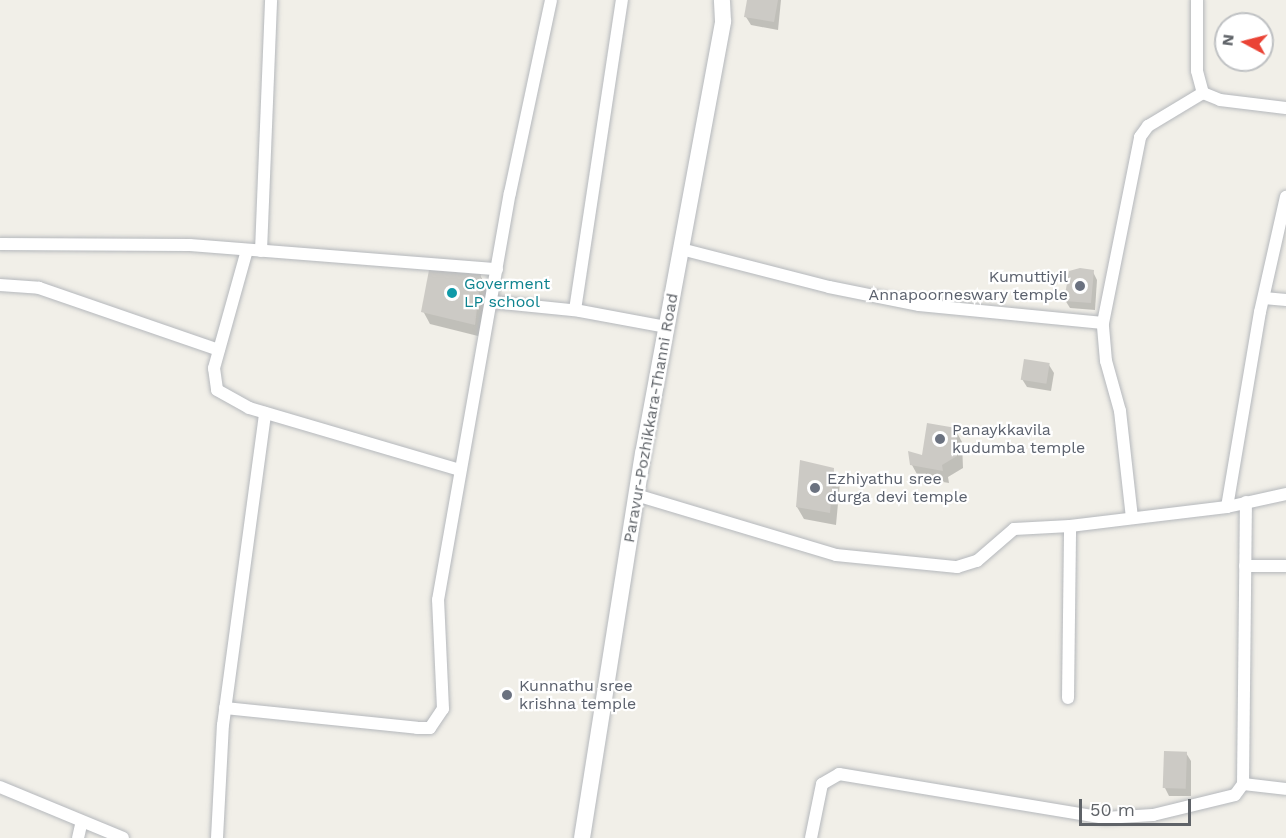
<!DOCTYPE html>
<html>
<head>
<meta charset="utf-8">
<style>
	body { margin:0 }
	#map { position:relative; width:1286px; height:838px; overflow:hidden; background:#f1efe8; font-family:"Work Sans",sans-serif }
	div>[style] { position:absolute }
	.shadow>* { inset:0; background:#0003 }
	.building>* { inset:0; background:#cccac5; transform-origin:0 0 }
	.roads { filter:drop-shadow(0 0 2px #b5b8bc) drop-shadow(0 0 2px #b5b8bc) }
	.street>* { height:12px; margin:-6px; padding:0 6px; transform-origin:6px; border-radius:6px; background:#fff }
	.secondary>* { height:16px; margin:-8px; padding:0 8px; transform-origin:8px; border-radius:8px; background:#fff }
	.dots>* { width:16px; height:16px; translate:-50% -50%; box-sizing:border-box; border:3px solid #fff; border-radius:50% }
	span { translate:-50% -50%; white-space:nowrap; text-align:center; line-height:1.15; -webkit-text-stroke:4.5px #fff; paint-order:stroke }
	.worship-label { font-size:16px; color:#5b616d }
	.right { translate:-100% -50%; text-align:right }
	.left { translate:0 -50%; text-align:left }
	.culture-label { font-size:16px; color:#0d838f }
	.street-label { font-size:16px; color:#5f6368 }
	.north { position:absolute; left:1214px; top:12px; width:60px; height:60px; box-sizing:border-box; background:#fff; border:2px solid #bfc1c3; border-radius:50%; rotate:277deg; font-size:16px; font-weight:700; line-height:24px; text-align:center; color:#5f6368 }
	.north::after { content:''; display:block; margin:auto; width:21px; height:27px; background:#ea4335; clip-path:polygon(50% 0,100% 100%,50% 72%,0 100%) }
	.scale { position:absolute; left:1079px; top:799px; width:112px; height:27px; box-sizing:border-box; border:3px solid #5f6368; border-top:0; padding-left:8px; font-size:18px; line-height:21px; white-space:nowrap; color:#5f6368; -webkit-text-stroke:4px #fff; paint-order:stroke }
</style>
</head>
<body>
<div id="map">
	<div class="shadow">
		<div style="clip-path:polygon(749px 0,781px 0,778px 30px,751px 25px,746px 17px)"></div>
		<div style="clip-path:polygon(1093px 272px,1097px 280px,1095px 310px,1070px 308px,1065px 300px)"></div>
		<div style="clip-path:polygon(480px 275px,487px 288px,482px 337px,430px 324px,423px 311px)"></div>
		<div style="clip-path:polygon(1049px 365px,1054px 373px,1051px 391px,1027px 387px,1022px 379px)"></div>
		<div style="clip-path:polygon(955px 429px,962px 442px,963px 468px,948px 477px,949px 483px,919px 478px,912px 465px)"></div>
		<div style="clip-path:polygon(833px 470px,840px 482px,836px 525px,804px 519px,797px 507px)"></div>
		<div style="clip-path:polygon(1186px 753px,1191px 761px,1191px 796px,1169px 796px,1165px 788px)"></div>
	</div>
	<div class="building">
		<div style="clip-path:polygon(747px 0,778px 0,774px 22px,744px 17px)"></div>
		<div style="clip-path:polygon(1080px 268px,1094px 270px,1091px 303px,1064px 301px,1069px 271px)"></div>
		<div style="clip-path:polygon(429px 270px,481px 274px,475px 325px,421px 312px)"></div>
		<div style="left:1024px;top:359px;width:26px;height:21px;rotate:9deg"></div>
		<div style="clip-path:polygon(927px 423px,956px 428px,957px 456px,942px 465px,943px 471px,910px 465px,908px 451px,922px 455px)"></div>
		<div style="clip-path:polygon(800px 460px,834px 468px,830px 513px,796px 507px)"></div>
		<div style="left:1164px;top:751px;width:23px;height:37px;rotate:2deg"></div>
	</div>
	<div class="roads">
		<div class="street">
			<div style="left:1197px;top:0;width:71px;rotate:90deg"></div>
			<div style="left:1197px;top:71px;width:23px;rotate:75deg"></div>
			<div style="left:1203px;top:93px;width:18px;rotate:22deg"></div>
			<div style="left:1220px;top:100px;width:66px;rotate:6.9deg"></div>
			<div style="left:0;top:244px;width:190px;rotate:0.3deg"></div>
			<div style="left:190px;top:245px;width:308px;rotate:4.5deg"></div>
			<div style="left:681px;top:249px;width:153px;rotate:14.4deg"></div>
			<div style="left:829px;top:287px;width:92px;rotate:11.3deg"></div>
			<div style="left:919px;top:305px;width:185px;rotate:5.6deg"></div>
			<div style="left:247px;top:250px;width:123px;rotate:105.6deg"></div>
			<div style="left:214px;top:368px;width:22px;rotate:82deg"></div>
			<div style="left:217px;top:390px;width:37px;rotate:29deg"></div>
			<div style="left:249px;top:408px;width:220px;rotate:16.4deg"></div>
			<div style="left:261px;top:251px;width:251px;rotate:-87.7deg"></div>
			<div style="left:0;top:285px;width:39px;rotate:4deg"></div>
			<div style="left:39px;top:288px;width:190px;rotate:19deg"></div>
			<div style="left:1264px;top:298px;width:22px;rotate:5deg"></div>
			<div style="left:492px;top:302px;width:88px;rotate:5.8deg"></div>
			<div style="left:580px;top:311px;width:87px;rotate:10.5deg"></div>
			<div style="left:575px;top:310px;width:314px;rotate:-81.4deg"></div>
			<div style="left:636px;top:495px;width:209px;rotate:16.7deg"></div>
			<div style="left:836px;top:555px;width:122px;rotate:5.7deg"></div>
			<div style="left:957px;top:567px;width:21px;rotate:-17deg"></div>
			<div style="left:977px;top:561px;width:49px;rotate:-40.9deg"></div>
			<div style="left:1014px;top:529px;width:56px;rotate:-3.1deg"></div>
			<div style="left:1070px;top:526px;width:158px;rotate:-6.9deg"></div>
			<div style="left:1227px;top:507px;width:60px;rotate:-12.4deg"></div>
			<div style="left:1227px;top:507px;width:198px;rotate:-80.4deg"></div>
			<div style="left:1260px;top:312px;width:118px;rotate:-77.3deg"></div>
			<div style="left:1132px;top:518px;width:108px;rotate:-96.4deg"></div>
			<div style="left:1120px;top:411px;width:52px;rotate:-105.6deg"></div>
			<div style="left:1106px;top:361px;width:38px;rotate:-95deg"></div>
			<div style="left:1103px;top:323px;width:190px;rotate:-78.7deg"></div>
			<div style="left:1140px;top:137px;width:14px;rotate:-54deg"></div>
			<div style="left:1148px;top:126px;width:64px;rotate:-31deg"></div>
			<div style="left:1245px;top:566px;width:41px"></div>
			<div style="left:1068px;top:698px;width:172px;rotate:-89.3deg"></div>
			<div style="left:225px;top:708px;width:193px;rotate:5.9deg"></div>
			<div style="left:417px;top:728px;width:13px"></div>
			<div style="left:430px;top:728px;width:23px;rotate:-56deg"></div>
			<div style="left:443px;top:709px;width:109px;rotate:-92.6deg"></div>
			<div style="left:438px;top:600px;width:413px;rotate:-80deg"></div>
			<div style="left:510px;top:193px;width:197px;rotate:-78deg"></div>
			<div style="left:1243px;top:784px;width:43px;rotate:6.6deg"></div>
			<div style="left:0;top:787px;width:133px;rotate:22.5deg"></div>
			<div style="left:78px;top:838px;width:17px;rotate:-77deg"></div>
			<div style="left:217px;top:838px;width:113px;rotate:-87deg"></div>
			<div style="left:223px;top:725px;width:315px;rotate:-82.3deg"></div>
			<div style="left:811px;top:838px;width:55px;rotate:-78.5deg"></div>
			<div style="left:822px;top:784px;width:20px;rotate:-30deg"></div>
			<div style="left:839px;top:774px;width:270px;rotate:9.4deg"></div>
			<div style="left:1105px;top:818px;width:48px;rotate:-3.6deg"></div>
			<div style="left:1153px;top:815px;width:84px;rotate:-13.7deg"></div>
			<div style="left:1235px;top:795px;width:14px;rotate:-54deg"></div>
			<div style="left:1243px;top:784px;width:282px;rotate:-89.4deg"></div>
		</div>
		<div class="secondary">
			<div style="left:582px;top:838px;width:389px;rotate:-81deg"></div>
			<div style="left:643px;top:454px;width:440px;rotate:-79.5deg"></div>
			<div style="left:723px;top:21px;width:21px;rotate:-93deg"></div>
		</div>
	</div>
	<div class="dots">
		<div style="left:1080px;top:286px;background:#6b7280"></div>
		<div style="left:452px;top:293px;background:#0f9aa8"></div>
		<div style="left:940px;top:439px;background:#6b7280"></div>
		<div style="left:815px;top:488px;background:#6b7280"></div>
		<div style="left:507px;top:695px;background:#6b7280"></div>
	</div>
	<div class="worship-label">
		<span class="right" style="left:1068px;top:286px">Kumuttiyil<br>Annapoorneswary temple</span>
		<span class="left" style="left:952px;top:439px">Panaykkavila<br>kudumba temple</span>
		<span class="left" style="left:827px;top:488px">Ezhiyathu sree<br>durga devi temple</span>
		<span class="left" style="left:519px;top:695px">Kunnathu sree<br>krishna temple</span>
	</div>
	<div class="culture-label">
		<span class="left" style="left:464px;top:293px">Goverment<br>LP school</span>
	</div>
	<div class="street-label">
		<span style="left:651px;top:418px;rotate:-80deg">Paravur-Pozhikkara-Thanni Road</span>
	</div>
	<div class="north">N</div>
	<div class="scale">50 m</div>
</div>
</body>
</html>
